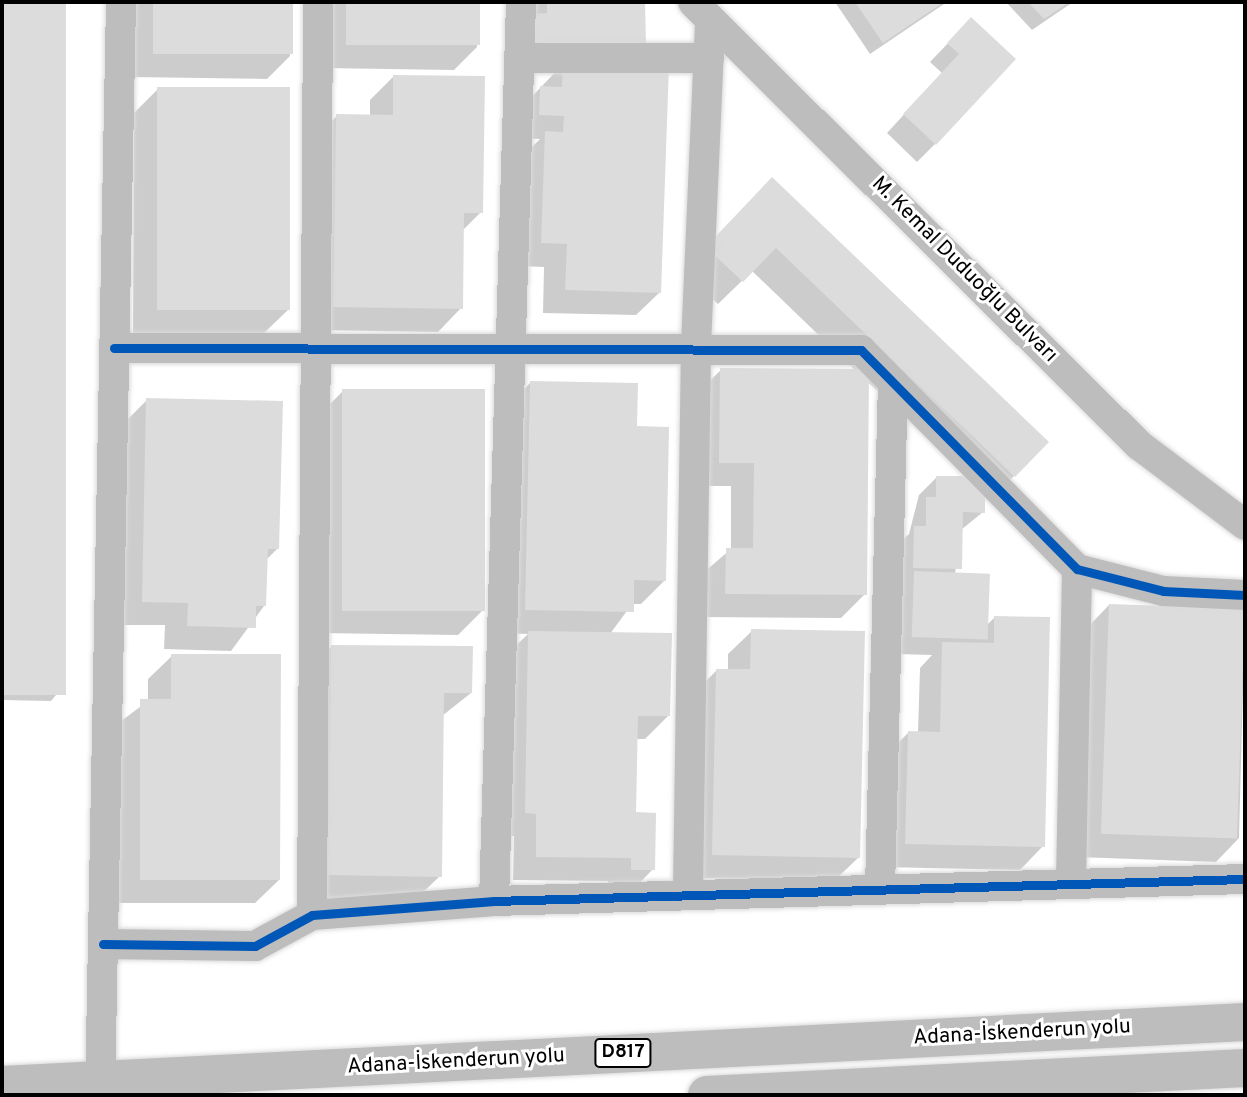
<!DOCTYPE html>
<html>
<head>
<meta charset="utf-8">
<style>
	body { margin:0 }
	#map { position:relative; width:1247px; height:1097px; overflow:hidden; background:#fff; font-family:Overpass,sans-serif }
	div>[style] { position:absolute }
	.shadow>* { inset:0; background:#0003 }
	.building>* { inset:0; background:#dcdcdc; transform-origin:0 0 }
	.roads { filter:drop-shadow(0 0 2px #dbdbdb) drop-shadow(0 0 2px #dbdbdb) }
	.minor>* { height:30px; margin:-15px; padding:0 15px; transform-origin:15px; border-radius:15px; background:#bdbdbd }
	.highway>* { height:38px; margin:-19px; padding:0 19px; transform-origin:19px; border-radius:19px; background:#bdbdbd }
	.cycleway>* { height:9px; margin:-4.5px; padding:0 4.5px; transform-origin:4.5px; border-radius:4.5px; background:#0057b8 }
	span { translate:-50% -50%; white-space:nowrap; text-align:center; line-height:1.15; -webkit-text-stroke:6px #fff; paint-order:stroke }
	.shield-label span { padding:2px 5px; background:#fff; border:2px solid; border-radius:5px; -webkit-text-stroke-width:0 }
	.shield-label { font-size:19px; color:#000; font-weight:700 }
	.street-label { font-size:21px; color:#000 }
	.frame { position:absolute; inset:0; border:4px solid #000; pointer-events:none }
</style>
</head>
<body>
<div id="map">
	<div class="shadow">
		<div style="clip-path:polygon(2px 2px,64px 2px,56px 695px,51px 701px,2px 700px)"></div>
		<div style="clip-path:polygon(131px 2px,291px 2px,290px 56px,267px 79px,129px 77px)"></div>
		<div style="clip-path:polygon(323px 2px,478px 2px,477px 47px,454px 70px,322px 68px)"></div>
		<div style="clip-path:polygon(530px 2px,643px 2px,660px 292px,636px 315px,543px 313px,544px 267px,518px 266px,522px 157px,540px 139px,517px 138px,518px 111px,565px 62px,513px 63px)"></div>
		<div style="clip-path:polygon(835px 2px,947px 2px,870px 54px)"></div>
		<div style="clip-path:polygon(1006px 2px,1073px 2px,1032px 30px)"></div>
		<div style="clip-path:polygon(971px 19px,935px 144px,917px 162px,887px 133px,942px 73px,930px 62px)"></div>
		<div style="clip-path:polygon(394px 76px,481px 212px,462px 231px,461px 308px,438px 332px,310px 330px,313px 140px,337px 116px,370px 116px,370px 100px)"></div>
		<div style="clip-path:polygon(158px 89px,288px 310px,264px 333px,133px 333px,134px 113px)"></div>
		<div style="clip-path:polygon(748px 203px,1014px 476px,991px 499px,983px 492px,983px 512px,961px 530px,955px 574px,987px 625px,995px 617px,1043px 846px,1020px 870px,882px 867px,885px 756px,908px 733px,918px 733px,920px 668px,932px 655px,896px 654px,897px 545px,909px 534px,919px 495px,937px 477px,969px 478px,867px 381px,865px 594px,841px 618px,702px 617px,703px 573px,731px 549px,731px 486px,696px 486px,697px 393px,721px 370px,856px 371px,752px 271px,718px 304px,683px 271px)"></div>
		<div style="clip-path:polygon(531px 382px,635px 428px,665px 580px,641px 604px,632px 604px,610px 634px,669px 715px,645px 739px,636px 739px,634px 814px,653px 869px,630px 893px,608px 893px,608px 881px,513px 880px,514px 836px,502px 836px,505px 656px,528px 634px,503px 633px,507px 406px)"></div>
		<div style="clip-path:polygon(343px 391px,482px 611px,458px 635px,317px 633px,319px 415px)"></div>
		<div style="clip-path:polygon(147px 400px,277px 549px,266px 560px,264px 606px,231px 651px,164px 649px,165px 625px,119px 625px,124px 423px)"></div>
		<div style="clip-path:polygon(1109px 605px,1245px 610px,1239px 838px,1216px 862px,1077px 857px,1086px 629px)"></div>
		<div style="clip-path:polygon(752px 631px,859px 857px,835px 880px,689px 878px,693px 694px,717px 670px,728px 671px,728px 654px)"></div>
		<div style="clip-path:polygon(331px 647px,471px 693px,442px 716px,440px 876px,416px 899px,305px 898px,308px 670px)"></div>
		<div style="clip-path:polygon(172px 656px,279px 880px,255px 903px,117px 903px,117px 724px,148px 701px,148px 679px)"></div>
	</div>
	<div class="building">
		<div style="left:2px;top:2px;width:64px;height:693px"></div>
		<div style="left:153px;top:2px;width:140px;height:52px"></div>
		<div style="left:346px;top:2px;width:134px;height:43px"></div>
		<div style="clip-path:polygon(547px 2px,645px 2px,646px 44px,530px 46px,529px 14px,547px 13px)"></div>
		<div style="clip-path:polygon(855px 2px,944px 2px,883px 43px)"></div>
		<div style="clip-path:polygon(1028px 2px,1070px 2px,1044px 19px)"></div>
		<div style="clip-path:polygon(971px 17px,1016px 59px,936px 145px,903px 114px,959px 54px,947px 43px)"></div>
		<div style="clip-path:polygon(563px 61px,669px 65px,661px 293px,565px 290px,567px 244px,541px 243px,545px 131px,563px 132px,564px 116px,539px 115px,540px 86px,562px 87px)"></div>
		<div style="clip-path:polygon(393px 75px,485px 76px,483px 213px,464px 213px,463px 309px,333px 307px,336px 114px,393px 115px)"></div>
		<div style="left:157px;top:87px;width:133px;height:223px"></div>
		<div style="clip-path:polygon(772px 177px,1049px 442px,1015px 477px,776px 248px,743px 282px,706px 247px)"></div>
		<div style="clip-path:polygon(720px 368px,869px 369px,867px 595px,725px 594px,726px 548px,753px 548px,754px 463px,719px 463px)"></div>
		<div style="clip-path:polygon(530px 381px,638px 383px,637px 426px,669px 427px,666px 581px,634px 580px,634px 612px,525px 610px)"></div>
		<div style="left:342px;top:389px;width:143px;height:222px"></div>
		<div style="clip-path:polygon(146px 398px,283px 401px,279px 549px,268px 549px,266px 606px,256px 606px,256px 628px,187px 626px,188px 603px,142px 602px)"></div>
		<div style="clip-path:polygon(936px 476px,985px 476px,985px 513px,963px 512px,962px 569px,913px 568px,914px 526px,926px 526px,926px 497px,936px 497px)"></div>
		<div style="left:914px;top:571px;width:76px;height:66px;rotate:2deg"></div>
		<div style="left:1109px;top:604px;width:136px;height:230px;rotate:2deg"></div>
		<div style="clip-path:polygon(994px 616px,1050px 617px,1045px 847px,905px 844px,908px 731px,940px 732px,942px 642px,994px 643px)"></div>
		<div style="clip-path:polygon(751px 629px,865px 631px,860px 858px,712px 855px,716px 669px,750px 669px)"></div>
		<div style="clip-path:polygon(528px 631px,672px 633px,670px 716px,638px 716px,636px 812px,656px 813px,655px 870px,631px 870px,631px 858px,536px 857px,536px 814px,525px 813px)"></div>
		<div style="clip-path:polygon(331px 645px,473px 646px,472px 693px,444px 693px,442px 877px,328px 875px)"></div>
		<div style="clip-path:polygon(171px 654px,281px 654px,280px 880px,140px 880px,140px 699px,171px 699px)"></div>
	</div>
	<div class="roads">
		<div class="minor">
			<div style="left:693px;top:2px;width:629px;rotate:44.81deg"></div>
			<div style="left:1139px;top:445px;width:133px;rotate:37deg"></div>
			<div style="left:520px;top:58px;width:189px"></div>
			<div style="left:114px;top:348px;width:747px;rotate:0.15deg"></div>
			<div style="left:861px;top:350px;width:308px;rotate:45.4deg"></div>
			<div style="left:1077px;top:569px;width:89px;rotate:14.3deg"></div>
			<div style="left:1163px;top:591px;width:82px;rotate:2.8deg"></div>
			<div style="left:1071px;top:883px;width:314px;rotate:-88.9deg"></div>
			<div style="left:880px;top:888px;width:505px;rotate:-88.53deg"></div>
			<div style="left:688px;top:893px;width:548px;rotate:-89.16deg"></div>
			<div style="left:696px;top:345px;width:326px;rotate:-87.5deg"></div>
			<div style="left:494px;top:901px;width:899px;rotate:-88.28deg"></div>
			<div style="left:312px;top:915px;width:913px;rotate:-89.62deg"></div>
			<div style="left:103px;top:944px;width:152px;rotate:0.8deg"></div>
			<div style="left:255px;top:946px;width:65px;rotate:-28.5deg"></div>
			<div style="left:312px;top:915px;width:183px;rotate:-4.4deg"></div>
			<div style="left:494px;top:901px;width:751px;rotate:-1.68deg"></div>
			<div style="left:100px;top:1095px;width:1093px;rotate:-88.9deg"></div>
		</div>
		<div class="highway">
			<div style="left:2px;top:1085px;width:1245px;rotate:-2.9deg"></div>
			<div style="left:707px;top:1095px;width:539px;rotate:-2.87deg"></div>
		</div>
	</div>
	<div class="cycleway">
		<div style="left:114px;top:348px;width:747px;rotate:0.15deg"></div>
		<div style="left:861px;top:350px;width:308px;rotate:45.4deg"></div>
		<div style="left:1077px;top:569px;width:89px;rotate:14.3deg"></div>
		<div style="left:1163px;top:591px;width:82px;rotate:2.8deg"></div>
		<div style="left:103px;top:944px;width:152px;rotate:0.8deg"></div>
		<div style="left:255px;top:946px;width:65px;rotate:-28.5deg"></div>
		<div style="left:312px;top:915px;width:183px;rotate:-4.4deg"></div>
		<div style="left:494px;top:901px;width:751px;rotate:-1.68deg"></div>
	</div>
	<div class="shield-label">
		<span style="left:623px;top:1053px">D817</span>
	</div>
	<div class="street-label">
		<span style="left:964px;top:270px;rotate:45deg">M. Kemal Duduoğlu Bulvarı</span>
		<span style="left:1022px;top:1033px;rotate:-3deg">Adana-İskenderun yolu</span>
		<span style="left:456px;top:1062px;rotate:-3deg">Adana-İskenderun yolu</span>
	</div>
	<div class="frame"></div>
</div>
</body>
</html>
